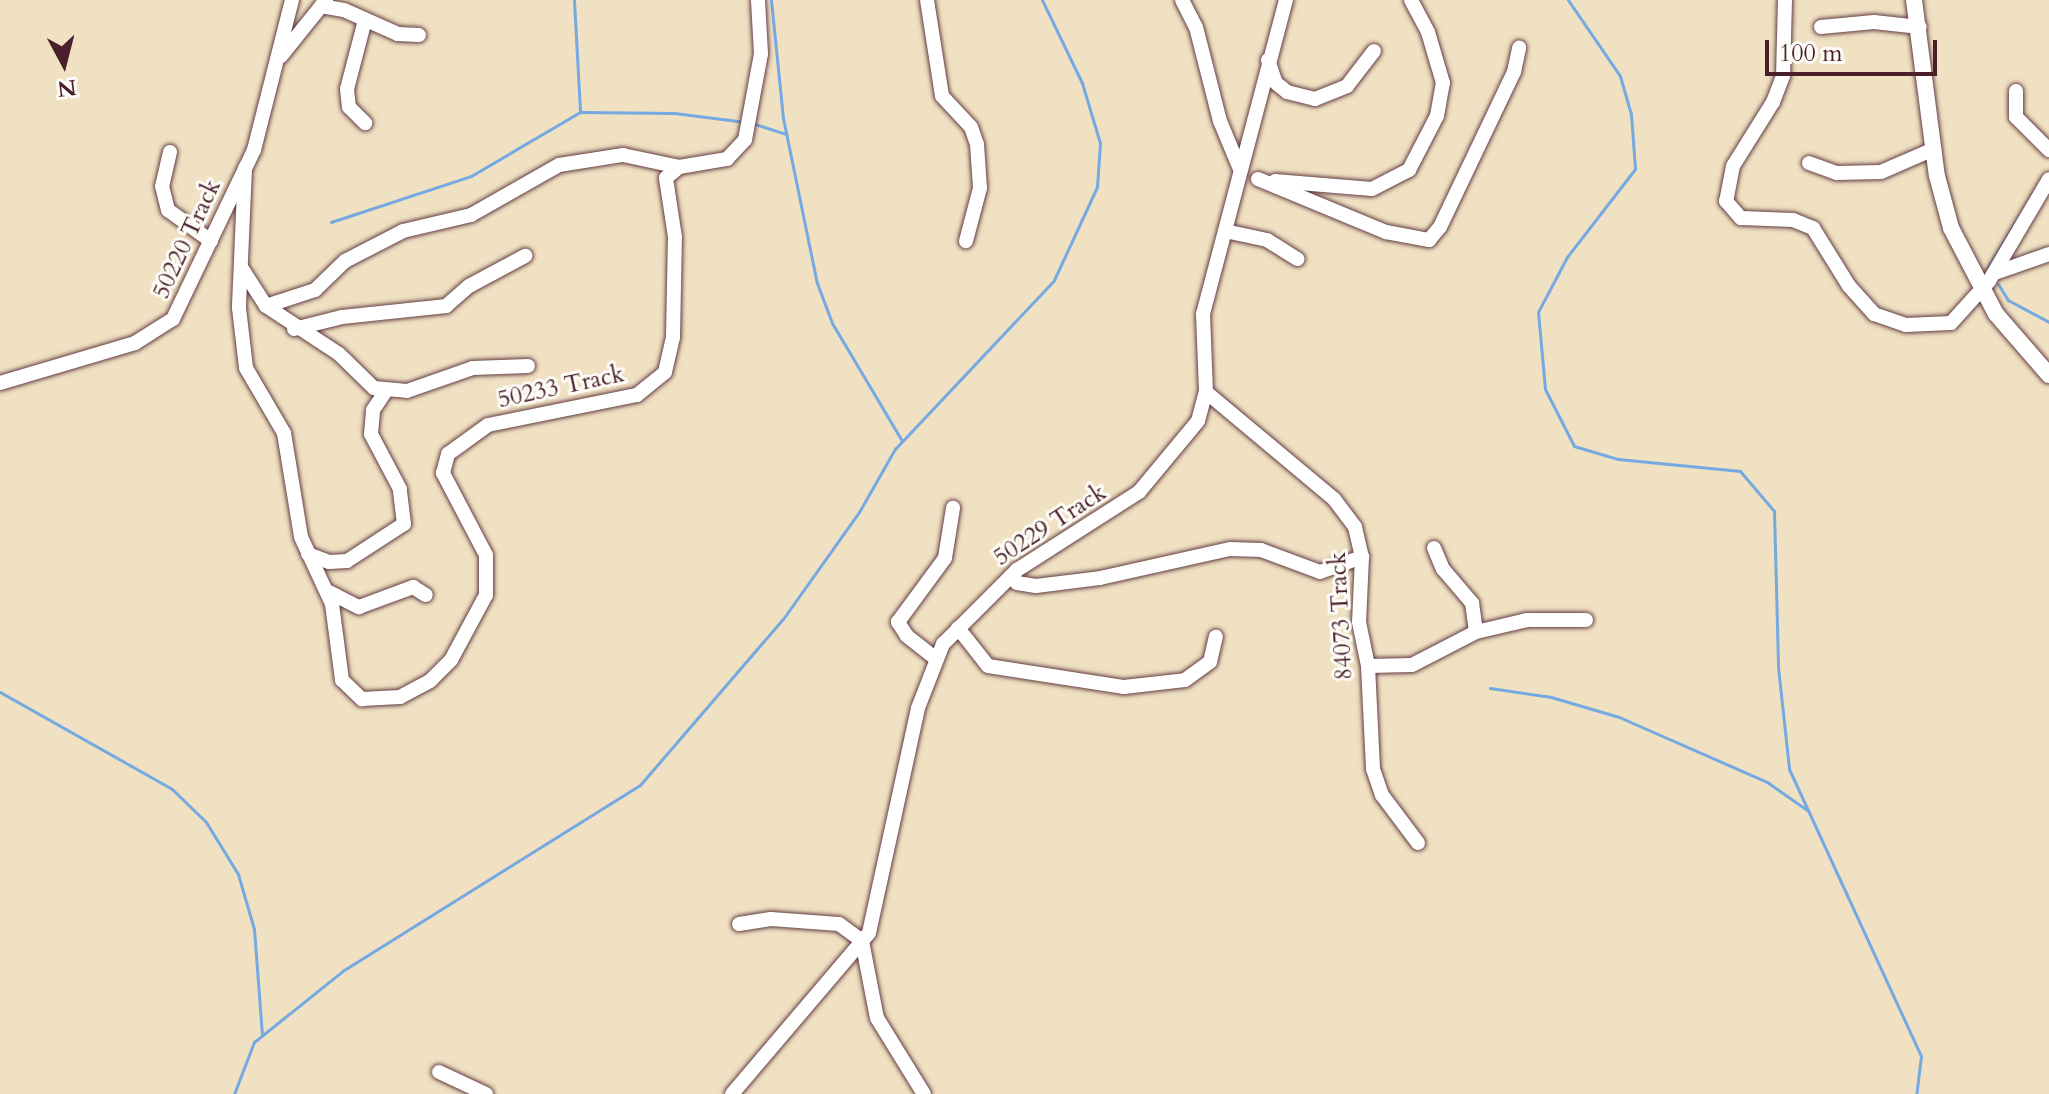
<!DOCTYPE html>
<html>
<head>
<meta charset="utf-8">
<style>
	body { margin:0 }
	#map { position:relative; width:2049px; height:1094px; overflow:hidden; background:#f0e1c2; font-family:Cardo,serif }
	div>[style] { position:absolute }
	.stream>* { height:3px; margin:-1.5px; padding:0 1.5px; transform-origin:1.5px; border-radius:1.5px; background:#75a9e2 }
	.roads { filter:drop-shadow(0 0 2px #633c42) drop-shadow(0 0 2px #633c42) }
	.minor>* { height:14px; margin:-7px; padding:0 7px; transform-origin:7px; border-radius:7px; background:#fff }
	.tertiary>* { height:16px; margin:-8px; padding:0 8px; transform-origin:8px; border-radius:8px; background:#fff }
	span { translate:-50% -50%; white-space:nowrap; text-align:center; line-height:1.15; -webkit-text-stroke:6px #fdfcf7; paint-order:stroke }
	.street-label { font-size:24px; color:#4a1f2b }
	.north { position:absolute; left:24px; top:24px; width:80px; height:80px; -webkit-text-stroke:6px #fdfcf7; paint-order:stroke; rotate:173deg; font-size:22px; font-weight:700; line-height:32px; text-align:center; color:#4a1f2b }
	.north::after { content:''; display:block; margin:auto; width:28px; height:36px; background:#4a1f2b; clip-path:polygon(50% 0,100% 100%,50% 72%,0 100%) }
	.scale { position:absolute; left:1765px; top:40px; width:172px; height:36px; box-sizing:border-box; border:4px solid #4a1f2b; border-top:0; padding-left:10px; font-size:24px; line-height:28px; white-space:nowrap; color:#4a1f2b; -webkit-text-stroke:6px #fdfcf7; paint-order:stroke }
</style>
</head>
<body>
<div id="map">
	<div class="stream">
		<div style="left:574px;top:0;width:112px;rotate:86.9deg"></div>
		<div style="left:771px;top:0;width:119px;rotate:84.2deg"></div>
		<div style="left:783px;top:118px;width:168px;rotate:78.4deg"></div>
		<div style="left:817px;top:283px;width:43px;rotate:69.4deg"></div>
		<div style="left:832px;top:323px;width:137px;rotate:59.3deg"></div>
		<div style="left:1568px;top:0;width:92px;rotate:55.6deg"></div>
		<div style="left:1620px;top:76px;width:40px;rotate:74deg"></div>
		<div style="left:1631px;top:114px;width:55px;rotate:85.8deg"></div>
		<div style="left:1635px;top:169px;width:111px;rotate:127.7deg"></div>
		<div style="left:1567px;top:257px;width:62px;rotate:117.8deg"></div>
		<div style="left:1538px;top:312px;width:77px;rotate:84.8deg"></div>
		<div style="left:1545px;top:389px;width:64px;rotate:63deg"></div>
		<div style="left:1574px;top:446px;width:46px;rotate:16.5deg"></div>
		<div style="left:1618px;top:459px;width:123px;rotate:5.6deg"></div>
		<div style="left:1740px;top:471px;width:52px;rotate:49.6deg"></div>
		<div style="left:1774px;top:511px;width:156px;rotate:88.5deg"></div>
		<div style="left:1778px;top:667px;width:103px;rotate:83.8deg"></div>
		<div style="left:1789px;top:769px;width:316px;rotate:65.3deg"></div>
		<div style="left:1921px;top:1056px;width:38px;rotate:97deg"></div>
		<div style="left:752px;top:123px;width:36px;rotate:18deg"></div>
		<div style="left:331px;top:222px;width:147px;rotate:-18.2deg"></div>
		<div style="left:471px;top:176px;width:126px;rotate:-30.4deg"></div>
		<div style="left:580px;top:112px;width:94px;rotate:0.6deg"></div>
		<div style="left:674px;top:113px;width:72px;rotate:7.2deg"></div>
		<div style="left:1987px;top:269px;width:95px;rotate:-58.8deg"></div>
		<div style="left:1998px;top:284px;width:19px;rotate:58deg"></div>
		<div style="left:2008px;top:300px;width:47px;rotate:28.2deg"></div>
		<div style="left:1490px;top:688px;width:62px;rotate:8.4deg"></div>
		<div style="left:1551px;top:697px;width:71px;rotate:16.4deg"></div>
		<div style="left:1619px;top:717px;width:162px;rotate:23.7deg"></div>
		<div style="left:1767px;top:782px;width:49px;rotate:35deg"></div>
		<div style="left:0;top:692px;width:197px;rotate:29.4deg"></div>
		<div style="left:172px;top:789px;width:47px;rotate:44.1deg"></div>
		<div style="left:206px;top:822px;width:61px;rotate:58.4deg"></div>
		<div style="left:238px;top:874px;width:57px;rotate:73.8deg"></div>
		<div style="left:254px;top:929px;width:107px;rotate:85.7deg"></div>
		<div style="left:234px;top:1094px;width:56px;rotate:-69deg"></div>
		<div style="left:254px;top:1042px;width:115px;rotate:-38.7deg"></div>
		<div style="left:344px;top:970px;width:349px;rotate:-32deg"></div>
		<div style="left:640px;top:785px;width:219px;rotate:-49.3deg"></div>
		<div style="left:783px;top:619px;width:131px;rotate:-54.6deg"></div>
		<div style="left:859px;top:512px;width:73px;rotate:-60.3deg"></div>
		<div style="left:895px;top:449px;width:232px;rotate:-46.7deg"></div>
		<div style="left:1054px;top:280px;width:102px;rotate:-65.2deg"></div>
		<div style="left:1097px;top:187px;width:44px;rotate:-86.1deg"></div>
		<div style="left:1100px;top:143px;width:63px;rotate:-106.7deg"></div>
		<div style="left:1082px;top:83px;width:92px;rotate:-115.7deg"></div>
	</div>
	<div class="roads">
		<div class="minor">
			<div style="left:927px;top:0;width:97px;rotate:81.1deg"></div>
			<div style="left:942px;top:96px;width:42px;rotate:46.9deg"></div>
			<div style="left:971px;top:127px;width:18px;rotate:71deg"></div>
			<div style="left:977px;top:144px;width:44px;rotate:86.1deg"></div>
			<div style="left:980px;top:188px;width:55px;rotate:104.8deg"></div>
			<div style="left:1182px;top:0;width:30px;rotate:63deg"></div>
			<div style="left:1196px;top:27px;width:97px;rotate:75.7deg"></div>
			<div style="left:1220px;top:121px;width:52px;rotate:67.4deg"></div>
			<div style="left:1785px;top:0;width:76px;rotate:91.5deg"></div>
			<div style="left:1783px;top:76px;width:28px;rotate:111deg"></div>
			<div style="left:1773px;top:102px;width:75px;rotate:122deg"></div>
			<div style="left:1733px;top:166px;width:36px;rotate:101deg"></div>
			<div style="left:1726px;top:201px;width:23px;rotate:49deg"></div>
			<div style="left:1741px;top:218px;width:52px;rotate:2.2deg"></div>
			<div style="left:1793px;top:220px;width:22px;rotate:22deg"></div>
			<div style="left:1813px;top:228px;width:68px;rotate:58.2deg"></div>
			<div style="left:1849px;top:286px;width:38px;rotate:48deg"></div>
			<div style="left:1874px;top:314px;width:34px;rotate:19deg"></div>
			<div style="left:1906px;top:325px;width:45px;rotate:-2.5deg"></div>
			<div style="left:1951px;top:323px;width:57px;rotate:-47.9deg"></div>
			<div style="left:1989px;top:281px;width:118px;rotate:-59.5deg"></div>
			<div style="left:321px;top:6px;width:23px;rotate:10deg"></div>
			<div style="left:344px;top:10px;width:59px;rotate:24deg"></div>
			<div style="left:398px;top:34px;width:21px;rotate:3deg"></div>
			<div style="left:365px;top:20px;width:71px;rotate:104.6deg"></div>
			<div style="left:347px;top:89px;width:18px;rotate:84deg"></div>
			<div style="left:349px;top:107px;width:23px;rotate:45deg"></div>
			<div style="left:1821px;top:27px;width:53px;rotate:-5.4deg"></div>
			<div style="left:1874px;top:22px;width:46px;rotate:6.2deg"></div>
			<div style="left:281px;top:56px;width:72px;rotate:-51.2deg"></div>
			<div style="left:1268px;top:60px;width:24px;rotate:71deg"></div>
			<div style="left:1276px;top:83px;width:14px;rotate:39deg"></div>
			<div style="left:1287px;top:92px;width:29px;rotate:14deg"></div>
			<div style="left:1315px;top:99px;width:35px;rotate:-22deg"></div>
			<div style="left:1347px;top:86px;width:44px;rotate:-52.4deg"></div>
			<div style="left:2016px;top:91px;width:26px;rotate:90deg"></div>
			<div style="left:2016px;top:117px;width:47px;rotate:45deg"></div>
			<div style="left:170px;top:152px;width:35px;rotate:103deg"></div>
			<div style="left:162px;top:186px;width:25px;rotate:76deg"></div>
			<div style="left:168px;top:210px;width:53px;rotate:35.8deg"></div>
			<div style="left:1809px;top:163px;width:30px;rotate:20deg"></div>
			<div style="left:1837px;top:173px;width:44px;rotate:-1.3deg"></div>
			<div style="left:1881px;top:172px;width:58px;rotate:-23.5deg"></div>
			<div style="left:245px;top:168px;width:140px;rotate:92.5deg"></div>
			<div style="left:239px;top:308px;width:60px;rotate:83.3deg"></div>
			<div style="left:246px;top:368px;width:75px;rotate:59.7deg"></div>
			<div style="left:284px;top:433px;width:105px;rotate:80.7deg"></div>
			<div style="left:301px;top:537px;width:74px;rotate:65.2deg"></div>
			<div style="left:332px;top:604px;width:77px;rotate:82.5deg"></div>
			<div style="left:342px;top:680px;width:28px;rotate:44deg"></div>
			<div style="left:362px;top:699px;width:38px;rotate:-3deg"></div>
			<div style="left:400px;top:697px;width:34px;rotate:-28deg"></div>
			<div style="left:430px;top:681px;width:30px;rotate:-45deg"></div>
			<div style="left:451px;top:660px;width:74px;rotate:-61.7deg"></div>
			<div style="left:486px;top:595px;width:40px;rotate:-90deg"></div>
			<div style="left:486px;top:555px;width:93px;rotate:-117.7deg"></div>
			<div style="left:443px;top:473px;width:20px;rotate:-75deg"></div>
			<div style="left:448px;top:454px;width:49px;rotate:-35.9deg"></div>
			<div style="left:488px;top:425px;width:152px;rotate:-11.4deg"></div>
			<div style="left:637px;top:395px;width:36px;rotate:-39deg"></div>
			<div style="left:665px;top:372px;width:36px;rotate:-77deg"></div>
			<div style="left:673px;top:337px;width:100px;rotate:-88.9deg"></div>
			<div style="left:675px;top:237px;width:60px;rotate:-98.7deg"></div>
			<div style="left:666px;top:178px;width:17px;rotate:-40deg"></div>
			<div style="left:679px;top:167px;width:49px;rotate:-9.5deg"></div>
			<div style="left:727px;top:159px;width:26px;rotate:-47deg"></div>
			<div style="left:745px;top:140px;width:87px;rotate:-79.5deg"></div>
			<div style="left:761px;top:54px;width:54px;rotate:-93.2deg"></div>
			<div style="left:1258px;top:179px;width:139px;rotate:22.5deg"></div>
			<div style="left:1386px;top:232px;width:44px;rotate:10.5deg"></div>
			<div style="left:1429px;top:240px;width:17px;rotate:-50deg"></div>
			<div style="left:1440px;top:227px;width:172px;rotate:-64.5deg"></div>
			<div style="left:1514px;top:72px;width:25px;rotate:-78deg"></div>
			<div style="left:1275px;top:181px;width:97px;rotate:4.7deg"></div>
			<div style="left:1372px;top:189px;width:42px;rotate:-27.2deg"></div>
			<div style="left:1409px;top:170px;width:61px;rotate:-62.6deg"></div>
			<div style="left:1437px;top:116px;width:34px;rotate:-80deg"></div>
			<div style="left:1443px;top:83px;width:53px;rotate:-106.4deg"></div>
			<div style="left:1428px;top:32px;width:36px;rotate:-118deg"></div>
			<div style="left:1225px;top:231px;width:43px;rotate:12.1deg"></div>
			<div style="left:1267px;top:240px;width:36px;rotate:32deg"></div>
			<div style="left:241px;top:267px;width:46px;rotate:57.3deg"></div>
			<div style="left:266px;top:306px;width:87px;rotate:33.3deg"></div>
			<div style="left:339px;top:354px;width:49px;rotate:44.2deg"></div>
			<div style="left:374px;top:388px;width:33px;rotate:5deg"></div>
			<div style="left:407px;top:391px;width:70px;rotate:-19.2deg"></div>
			<div style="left:473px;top:368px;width:55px;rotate:-2.1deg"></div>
			<div style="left:1995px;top:273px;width:57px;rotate:-19.4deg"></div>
			<div style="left:266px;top:306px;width:52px;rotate:-18.1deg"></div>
			<div style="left:315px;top:290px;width:42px;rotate:-44deg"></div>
			<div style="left:345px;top:261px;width:65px;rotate:-27.3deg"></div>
			<div style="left:403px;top:231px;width:70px;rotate:-13.2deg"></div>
			<div style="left:471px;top:215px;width:101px;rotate:-29.6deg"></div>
			<div style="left:559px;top:165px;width:65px;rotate:-8.9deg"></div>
			<div style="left:623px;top:155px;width:57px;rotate:12.1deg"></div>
			<div style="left:294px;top:329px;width:49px;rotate:-14deg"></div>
			<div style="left:342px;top:317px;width:105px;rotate:-6deg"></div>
			<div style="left:446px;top:306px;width:30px;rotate:-41deg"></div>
			<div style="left:469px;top:286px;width:64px;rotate:-28.2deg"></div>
			<div style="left:0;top:383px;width:141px;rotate:-16.5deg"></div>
			<div style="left:135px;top:343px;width:45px;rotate:-32.3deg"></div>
			<div style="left:173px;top:319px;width:187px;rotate:-64.4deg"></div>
			<div style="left:254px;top:150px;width:155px;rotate:-75.8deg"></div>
			<div style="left:1206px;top:392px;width:167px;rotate:39.9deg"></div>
			<div style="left:1334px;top:499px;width:35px;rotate:53deg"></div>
			<div style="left:1355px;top:527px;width:31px;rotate:77deg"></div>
			<div style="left:1362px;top:557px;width:65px;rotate:92.6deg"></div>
			<div style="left:1359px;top:622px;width:45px;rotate:78.4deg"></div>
			<div style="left:1368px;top:666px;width:103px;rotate:87.2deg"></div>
			<div style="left:1373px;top:769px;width:28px;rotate:71deg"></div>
			<div style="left:1382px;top:795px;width:60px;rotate:53.1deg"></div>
			<div style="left:1434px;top:548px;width:23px;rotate:67deg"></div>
			<div style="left:1443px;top:569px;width:45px;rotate:49.5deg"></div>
			<div style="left:1472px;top:603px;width:29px;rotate:82deg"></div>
			<div style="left:308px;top:554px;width:22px;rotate:21deg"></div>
			<div style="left:329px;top:562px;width:18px;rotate:-3deg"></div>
			<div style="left:347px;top:561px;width:68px;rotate:-33deg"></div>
			<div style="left:404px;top:524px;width:35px;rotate:-97deg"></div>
			<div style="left:400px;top:489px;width:62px;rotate:-117.8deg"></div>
			<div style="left:371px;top:434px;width:24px;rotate:-85deg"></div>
			<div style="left:373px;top:410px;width:23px;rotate:-56deg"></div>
			<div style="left:1011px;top:576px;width:9px;rotate:49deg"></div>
			<div style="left:1017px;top:583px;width:19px;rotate:9deg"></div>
			<div style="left:1036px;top:586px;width:64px;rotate:-7.1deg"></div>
			<div style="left:1100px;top:578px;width:133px;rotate:-12.6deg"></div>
			<div style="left:1230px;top:549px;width:31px;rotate:2deg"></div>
			<div style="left:1261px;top:550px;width:63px;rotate:20.4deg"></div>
			<div style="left:1320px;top:572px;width:45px;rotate:-19.7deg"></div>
			<div style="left:329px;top:592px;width:34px;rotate:27deg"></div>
			<div style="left:359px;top:607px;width:58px;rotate:-20.3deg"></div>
			<div style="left:413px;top:587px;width:15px;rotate:32deg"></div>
			<div style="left:958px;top:628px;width:48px;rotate:51.7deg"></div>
			<div style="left:988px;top:666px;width:138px;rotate:8.8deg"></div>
			<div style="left:1124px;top:687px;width:61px;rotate:-6.5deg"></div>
			<div style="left:1185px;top:680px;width:31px;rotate:-36deg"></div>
			<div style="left:1210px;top:662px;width:26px;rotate:-77deg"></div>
			<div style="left:935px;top:658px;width:36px;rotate:-142deg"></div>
			<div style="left:907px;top:636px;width:17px;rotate:-123deg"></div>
			<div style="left:898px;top:622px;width:79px;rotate:-53.7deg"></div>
			<div style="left:945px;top:558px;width:51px;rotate:-80.9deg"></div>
			<div style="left:1368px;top:666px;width:44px;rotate:-1.3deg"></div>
			<div style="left:1412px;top:665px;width:72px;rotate:-27.3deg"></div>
			<div style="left:1476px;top:632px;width:52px;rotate:-13.2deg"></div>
			<div style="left:1527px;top:620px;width:59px"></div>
			<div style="left:739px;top:924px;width:32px;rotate:-9deg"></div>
			<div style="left:771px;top:919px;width:68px;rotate:4.2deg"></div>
			<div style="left:839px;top:924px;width:29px;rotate:36deg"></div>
			<div style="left:862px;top:941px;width:78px;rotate:79deg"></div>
			<div style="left:877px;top:1018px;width:89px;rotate:58.3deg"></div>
			<div style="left:439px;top:1072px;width:52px;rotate:25.1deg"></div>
			<div style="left:732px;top:1094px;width:211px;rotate:-49.6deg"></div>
			<div style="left:869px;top:933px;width:230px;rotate:-77.7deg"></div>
			<div style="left:918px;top:708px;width:69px;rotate:-68.7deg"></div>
			<div style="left:943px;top:644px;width:105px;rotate:-45deg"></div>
			<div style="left:1017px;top:570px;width:145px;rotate:-32.6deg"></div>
			<div style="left:1139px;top:492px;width:92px;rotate:-50.3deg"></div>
			<div style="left:1198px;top:421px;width:30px;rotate:-75deg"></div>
			<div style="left:1206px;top:392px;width:78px;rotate:-92.2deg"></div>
			<div style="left:1203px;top:314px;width:325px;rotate:-75.2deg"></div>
		</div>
		<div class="tertiary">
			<div style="left:1914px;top:0;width:177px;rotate:82.6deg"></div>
			<div style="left:1937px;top:176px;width:54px;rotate:74.9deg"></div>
			<div style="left:1951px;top:228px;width:97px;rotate:62.4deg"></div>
			<div style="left:1996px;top:314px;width:81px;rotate:49deg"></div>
		</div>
	</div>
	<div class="street-label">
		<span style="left:187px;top:239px;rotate:-65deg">50220 Track</span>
		<span style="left:561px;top:387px;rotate:-12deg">50233 Track</span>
		<span style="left:1050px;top:525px;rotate:-33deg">50229 Track</span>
		<span style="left:1341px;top:616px;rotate:-93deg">84073 Track</span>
	</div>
	<div class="north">N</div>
	<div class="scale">100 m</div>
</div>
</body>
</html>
